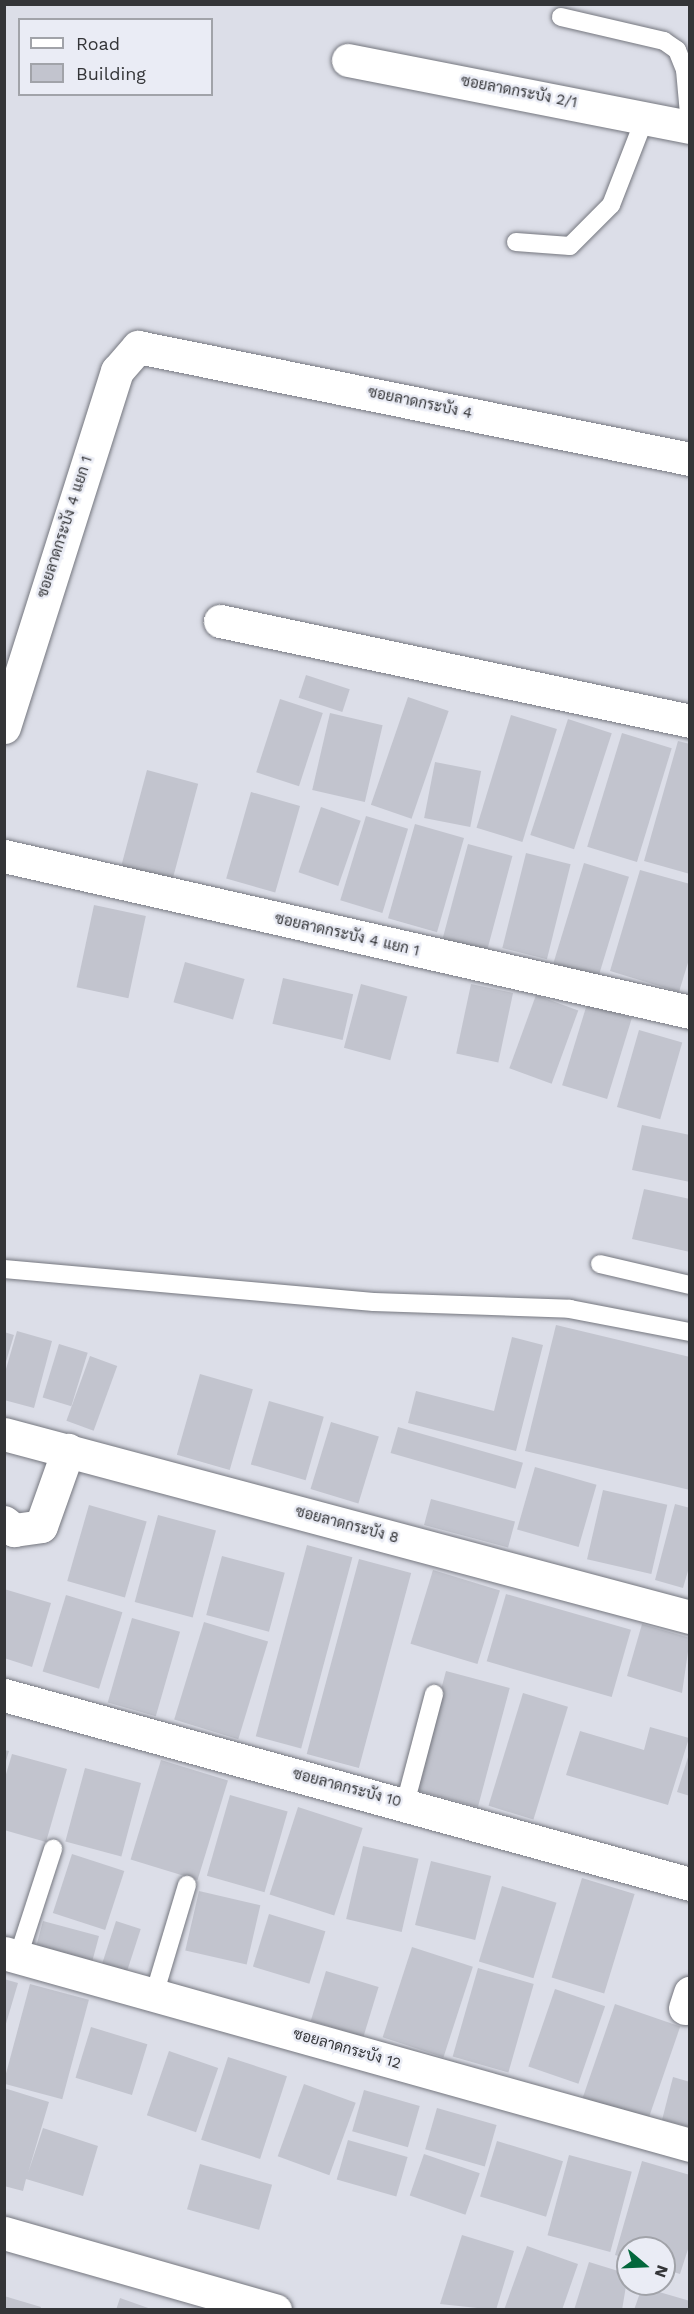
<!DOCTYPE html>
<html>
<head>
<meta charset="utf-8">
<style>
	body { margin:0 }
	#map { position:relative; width:694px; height:2314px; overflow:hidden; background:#dcdee8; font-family:"Work Sans",Sarabun,sans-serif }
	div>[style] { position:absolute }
	.building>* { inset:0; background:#c2c4ce; transform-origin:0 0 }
	.roads { filter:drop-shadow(0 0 2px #75777f) drop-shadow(0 0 2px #75777f) }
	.service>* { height:18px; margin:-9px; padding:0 9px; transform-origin:9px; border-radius:9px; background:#fff }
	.minor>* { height:33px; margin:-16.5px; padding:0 16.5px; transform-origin:16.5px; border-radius:16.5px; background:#fff }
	span { translate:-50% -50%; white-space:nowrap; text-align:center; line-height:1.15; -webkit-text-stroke:5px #eaecf5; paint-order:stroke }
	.street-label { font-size:15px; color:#343538 }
	.frame { position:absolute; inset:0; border:6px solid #343538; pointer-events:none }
	.legend { position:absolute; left:18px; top:18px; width:195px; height:78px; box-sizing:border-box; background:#eaecf5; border:2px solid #a1a3a9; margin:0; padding:8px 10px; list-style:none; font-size:18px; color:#343538 }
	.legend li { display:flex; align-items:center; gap:12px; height:30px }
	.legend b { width:30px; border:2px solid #a1a3a9 }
	.north { position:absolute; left:616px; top:2236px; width:60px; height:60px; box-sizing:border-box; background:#eaecf5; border:2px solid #a1a3a9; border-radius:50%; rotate:109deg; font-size:16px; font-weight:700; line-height:24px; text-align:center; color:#343538 }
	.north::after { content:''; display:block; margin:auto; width:21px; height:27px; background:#03673c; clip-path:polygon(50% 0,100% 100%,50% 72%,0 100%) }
</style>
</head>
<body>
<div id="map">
	<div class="building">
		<div style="left:306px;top:675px;width:46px;height:24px;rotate:18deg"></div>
		<div style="left:408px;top:697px;width:43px;height:114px;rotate:19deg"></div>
		<div style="left:280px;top:699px;width:45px;height:77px;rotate:18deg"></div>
		<div style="left:330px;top:713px;width:54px;height:79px;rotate:13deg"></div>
		<div style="left:511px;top:715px;width:48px;height:118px;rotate:17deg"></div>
		<div style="left:568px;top:719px;width:46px;height:122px;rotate:18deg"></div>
		<div style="left:622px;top:733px;width:52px;height:119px;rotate:17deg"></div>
		<div style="clip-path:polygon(678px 741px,690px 744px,690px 874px,644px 861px)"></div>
		<div style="left:435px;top:762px;width:47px;height:57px;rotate:11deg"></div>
		<div style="left:147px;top:770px;width:53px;height:101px;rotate:15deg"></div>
		<div style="left:251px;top:792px;width:51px;height:90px;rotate:16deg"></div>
		<div style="left:321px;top:807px;width:42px;height:69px;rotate:19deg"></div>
		<div style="left:366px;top:816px;width:44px;height:88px;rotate:17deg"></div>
		<div style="left:415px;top:824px;width:51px;height:98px;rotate:16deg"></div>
		<div style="left:468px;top:844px;width:46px;height:100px;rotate:15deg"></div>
		<div style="left:526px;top:853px;width:46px;height:98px;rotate:14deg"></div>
		<div style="left:584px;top:863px;width:47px;height:105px;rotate:17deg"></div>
		<div style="clip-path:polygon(640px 870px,690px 884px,690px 956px,679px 992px,610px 971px)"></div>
		<div style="left:94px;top:905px;width:53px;height:84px;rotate:12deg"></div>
		<div style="left:185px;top:962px;width:62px;height:42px;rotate:16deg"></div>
		<div style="left:283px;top:978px;width:72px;height:47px;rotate:13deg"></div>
		<div style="left:361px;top:984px;width:48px;height:66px;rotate:15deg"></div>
		<div style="left:471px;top:984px;width:43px;height:71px;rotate:12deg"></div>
		<div style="left:536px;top:995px;width:45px;height:78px;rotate:20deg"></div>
		<div style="left:587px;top:1004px;width:47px;height:85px;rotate:17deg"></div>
		<div style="left:639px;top:1030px;width:45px;height:80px;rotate:16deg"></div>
		<div style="clip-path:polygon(642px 1125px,690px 1135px,690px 1182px,632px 1170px)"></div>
		<div style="clip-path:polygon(644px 1189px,690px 1199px,690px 1252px,632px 1239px)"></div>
		<div style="clip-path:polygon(556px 1325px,690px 1357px,690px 1490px,525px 1451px)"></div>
		<div style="clip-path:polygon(17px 1331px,52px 1341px,34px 1408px,4px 1400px,4px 1376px)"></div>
		<div style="clip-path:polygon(4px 1332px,14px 1335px,5px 1365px,4px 1365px)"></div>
		<div style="clip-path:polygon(512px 1337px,543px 1345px,516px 1451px,408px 1423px,416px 1391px,494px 1411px)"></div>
		<div style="left:59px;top:1344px;width:30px;height:56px;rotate:17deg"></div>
		<div style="left:90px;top:1356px;width:29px;height:69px;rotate:20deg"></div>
		<div style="left:200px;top:1374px;width:55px;height:84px;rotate:16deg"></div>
		<div style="left:269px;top:1401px;width:57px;height:66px;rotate:16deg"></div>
		<div style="left:331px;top:1422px;width:50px;height:70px;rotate:17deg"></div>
		<div style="left:398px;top:1427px;width:130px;height:27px;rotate:16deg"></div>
		<div style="left:535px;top:1467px;width:64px;height:65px;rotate:16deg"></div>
		<div style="left:603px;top:1490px;width:66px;height:71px;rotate:13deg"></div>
		<div style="left:431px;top:1499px;width:87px;height:27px;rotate:15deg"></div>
		<div style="clip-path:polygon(675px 1504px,690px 1508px,690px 1564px,683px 1588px,655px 1580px)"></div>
		<div style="left:89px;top:1505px;width:60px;height:79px;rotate:16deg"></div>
		<div style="left:158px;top:1515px;width:60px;height:90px;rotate:15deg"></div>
		<div style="left:307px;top:1545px;width:47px;height:198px;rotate:15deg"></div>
		<div style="left:222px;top:1556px;width:65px;height:61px;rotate:15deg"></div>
		<div style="left:359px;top:1559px;width:54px;height:202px;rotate:15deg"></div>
		<div style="left:433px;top:1570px;width:70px;height:77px;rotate:17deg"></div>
		<div style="clip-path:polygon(4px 1589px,51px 1603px,32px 1667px,4px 1658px)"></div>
		<div style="left:506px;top:1594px;width:130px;height:70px;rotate:16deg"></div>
		<div style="left:66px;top:1595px;width:59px;height:80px;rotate:17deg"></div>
		<div style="left:132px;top:1618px;width:50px;height:88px;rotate:16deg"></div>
		<div style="left:204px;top:1622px;width:67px;height:102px;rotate:17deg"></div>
		<div style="clip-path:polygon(642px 1624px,690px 1638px,682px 1693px,627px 1676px)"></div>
		<div style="left:446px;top:1671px;width:66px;height:123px;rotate:15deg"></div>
		<div style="left:523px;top:1693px;width:47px;height:118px;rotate:17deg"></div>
		<div style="clip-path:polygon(650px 1727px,689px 1738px,668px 1805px,566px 1775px,580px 1731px,644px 1750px)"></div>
		<div style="clip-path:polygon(4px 1750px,9px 1751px,5px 1764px,4px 1764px)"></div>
		<div style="clip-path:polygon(690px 1751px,690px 1796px,677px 1792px)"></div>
		<div style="clip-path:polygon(12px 1754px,67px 1769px,46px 1842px,4px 1830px,4px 1781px)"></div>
		<div style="left:161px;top:1760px;width:70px;height:104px;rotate:17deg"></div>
		<div style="left:85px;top:1768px;width:58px;height:76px;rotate:15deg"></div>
		<div style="left:230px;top:1795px;width:60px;height:84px;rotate:16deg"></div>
		<div style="left:298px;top:1807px;width:68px;height:92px;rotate:18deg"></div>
		<div style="left:363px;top:1846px;width:57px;height:75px;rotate:13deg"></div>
		<div style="left:72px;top:1854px;width:55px;height:62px;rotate:18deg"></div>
		<div style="left:431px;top:1861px;width:62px;height:66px;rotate:14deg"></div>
		<div style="left:582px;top:1878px;width:55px;height:104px;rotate:17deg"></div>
		<div style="left:502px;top:1886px;width:57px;height:79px;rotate:17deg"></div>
		<div style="left:199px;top:1891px;width:63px;height:61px;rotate:13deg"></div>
		<div style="left:269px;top:1914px;width:59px;height:55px;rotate:17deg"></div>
		<div style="left:43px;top:1921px;width:58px;height:31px;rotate:15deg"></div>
		<div style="left:116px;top:1921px;width:26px;height:47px;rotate:18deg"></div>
		<div style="left:412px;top:1947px;width:64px;height:95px;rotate:18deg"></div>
		<div style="left:478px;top:1968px;width:58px;height:92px;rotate:16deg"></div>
		<div style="left:326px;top:1971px;width:55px;height:52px;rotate:17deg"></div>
		<div style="clip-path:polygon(4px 1979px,18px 1983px,5px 2027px,4px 2027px)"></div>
		<div style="left:30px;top:1984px;width:61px;height:103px;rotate:15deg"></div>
		<div style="left:555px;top:1989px;width:53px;height:82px;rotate:19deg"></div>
		<div style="left:615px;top:2004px;width:69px;height:99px;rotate:19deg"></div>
		<div style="left:91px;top:2027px;width:59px;height:53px;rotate:17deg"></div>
		<div style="left:169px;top:2051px;width:52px;height:68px;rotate:19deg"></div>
		<div style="left:228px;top:2057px;width:62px;height:87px;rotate:18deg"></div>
		<div style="clip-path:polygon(673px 2077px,690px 2082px,690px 2127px,662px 2120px)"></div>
		<div style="left:304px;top:2084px;width:55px;height:77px;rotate:20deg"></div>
		<div style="clip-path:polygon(4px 2088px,49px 2102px,28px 2173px,43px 2128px,98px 2146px,83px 2196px,26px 2179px,23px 2191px,4px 2186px)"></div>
		<div style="left:364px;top:2090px;width:58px;height:43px;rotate:16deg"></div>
		<div style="left:437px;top:2108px;width:62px;height:43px;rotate:16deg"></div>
		<div style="left:348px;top:2140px;width:62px;height:41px;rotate:16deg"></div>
		<div style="left:497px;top:2141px;width:69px;height:58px;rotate:17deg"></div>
		<div style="left:424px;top:2154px;width:59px;height:44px;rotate:19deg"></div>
		<div style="left:569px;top:2155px;width:65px;height:83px;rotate:15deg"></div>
		<div style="clip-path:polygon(642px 2161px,690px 2175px,690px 2243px,680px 2274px,664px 2269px,664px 2248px,628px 2248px,628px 2259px,615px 2255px)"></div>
		<div style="left:200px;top:2164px;width:75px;height:47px;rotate:16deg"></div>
		<div style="clip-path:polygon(462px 2235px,514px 2251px,496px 2310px,440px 2304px)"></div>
		<div style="clip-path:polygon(527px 2246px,578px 2264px,562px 2310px,504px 2310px)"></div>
		<div style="clip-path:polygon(589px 2262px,628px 2274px,622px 2310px,574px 2310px)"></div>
		<div style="clip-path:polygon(642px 2287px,690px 2301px,690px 2310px,634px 2310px)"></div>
		<div style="clip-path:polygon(4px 2296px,41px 2307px,40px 2310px,4px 2310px)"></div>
		<div style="clip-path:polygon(120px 2298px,151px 2309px,151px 2310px,116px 2310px)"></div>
	</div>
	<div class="roads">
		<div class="service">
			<div style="left:561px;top:17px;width:106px;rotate:13.1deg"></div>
			<div style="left:664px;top:41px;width:16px;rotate:35deg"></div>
			<div style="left:677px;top:50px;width:22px;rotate:68deg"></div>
			<div style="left:685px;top:70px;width:55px;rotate:84.8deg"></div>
			<div style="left:516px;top:242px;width:54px;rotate:4.2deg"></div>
			<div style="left:570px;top:246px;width:58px;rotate:-45deg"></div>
			<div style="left:611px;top:205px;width:93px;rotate:-68.7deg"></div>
			<div style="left:600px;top:1264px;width:92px;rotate:13.1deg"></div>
			<div style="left:4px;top:1269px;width:371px;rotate:5.1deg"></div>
			<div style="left:374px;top:1302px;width:196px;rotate:2deg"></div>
			<div style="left:570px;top:1309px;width:122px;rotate:10.9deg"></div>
			<div style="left:405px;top:1804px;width:114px;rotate:-75.2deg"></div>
			<div style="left:18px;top:1957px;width:114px;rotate:-72deg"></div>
			<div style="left:154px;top:1995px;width:115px;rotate:-73.3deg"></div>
		</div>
		<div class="minor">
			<div style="left:348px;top:60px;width:349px;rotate:11.1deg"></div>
			<div style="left:220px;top:621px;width:481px;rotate:12deg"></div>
			<div style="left:4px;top:727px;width:374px;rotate:-72.4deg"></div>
			<div style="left:117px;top:371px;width:32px;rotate:-49deg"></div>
			<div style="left:138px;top:347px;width:563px;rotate:11.47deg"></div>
			<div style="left:4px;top:856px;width:704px;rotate:12.81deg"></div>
			<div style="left:4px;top:1434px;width:710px;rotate:14.94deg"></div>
			<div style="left:4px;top:1522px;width:13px;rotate:39deg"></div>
			<div style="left:14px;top:1530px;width:27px;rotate:-8deg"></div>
			<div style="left:41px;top:1526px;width:81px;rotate:-70.4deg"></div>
			<div style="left:4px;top:1695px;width:712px;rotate:15.4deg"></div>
			<div style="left:4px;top:1953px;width:712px;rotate:15.64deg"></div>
			<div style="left:685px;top:2008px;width:16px;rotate:-72deg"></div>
			<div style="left:4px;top:2233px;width:282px;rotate:15.9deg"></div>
		</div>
	</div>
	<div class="street-label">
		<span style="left:519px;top:92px;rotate:11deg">ซอยลาดกระบัง 2/1</span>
		<span style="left:420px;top:403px;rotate:12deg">ซอยลาดกระบัง 4</span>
		<span style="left:65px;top:527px;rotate:-72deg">ซอยลาดกระบัง 4 แยก 1</span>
		<span style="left:347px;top:935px;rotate:13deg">ซอยลาดกระบัง 4 แยก 1</span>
		<span style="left:347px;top:1525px;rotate:15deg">ซอยลาดกระบัง 8</span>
		<span style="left:347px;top:1788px;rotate:15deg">ซอยลาดกระบัง 10</span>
		<span style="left:347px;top:2049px;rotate:16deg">ซอยลาดกระบัง 12</span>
	</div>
	<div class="frame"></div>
	<ul class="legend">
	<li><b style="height:8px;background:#fff"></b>Road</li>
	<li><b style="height:16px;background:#c2c4ce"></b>Building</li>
	</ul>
	<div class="north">N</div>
</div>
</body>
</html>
